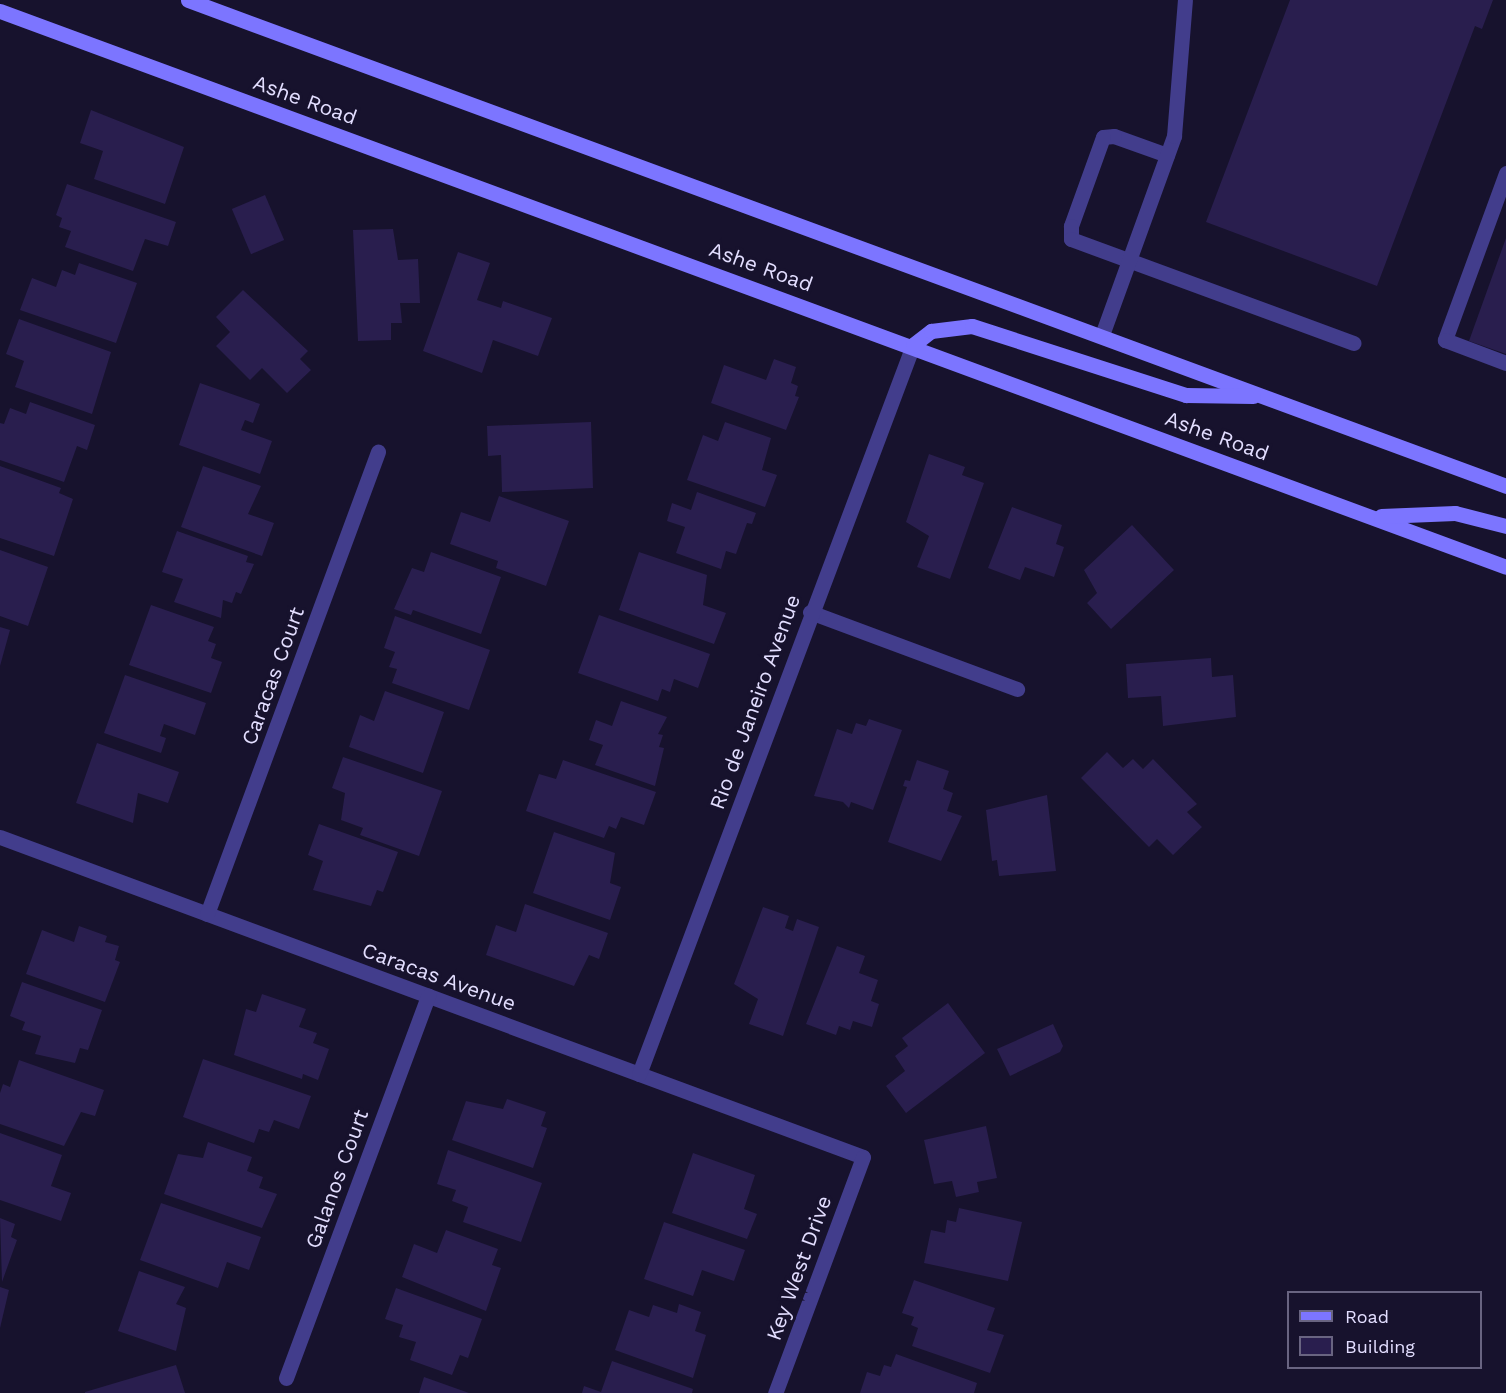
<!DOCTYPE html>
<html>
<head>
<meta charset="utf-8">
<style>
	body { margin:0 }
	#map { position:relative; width:1506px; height:1393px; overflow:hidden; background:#17122d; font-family:"Work Sans",sans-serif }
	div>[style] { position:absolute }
	.building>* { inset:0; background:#291e4e; transform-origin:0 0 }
	.lane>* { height:15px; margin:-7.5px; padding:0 7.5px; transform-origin:7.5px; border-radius:7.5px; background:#423d8c }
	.street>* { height:15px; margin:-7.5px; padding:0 7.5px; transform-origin:7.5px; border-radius:7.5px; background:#423d8c }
	.secondary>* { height:15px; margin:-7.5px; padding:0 7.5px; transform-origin:7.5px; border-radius:7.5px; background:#7c75ff }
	span { translate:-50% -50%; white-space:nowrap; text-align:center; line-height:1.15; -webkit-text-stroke:6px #17122d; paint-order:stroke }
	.street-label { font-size:21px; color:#e3deff }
	.legend { position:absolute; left:1287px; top:1291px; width:195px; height:78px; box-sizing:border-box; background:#17122d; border:2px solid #696481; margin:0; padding:8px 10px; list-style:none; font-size:18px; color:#e3deff }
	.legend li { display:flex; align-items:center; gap:12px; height:30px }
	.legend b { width:30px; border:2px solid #696481 }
</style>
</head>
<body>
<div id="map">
	<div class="building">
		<div style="clip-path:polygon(1290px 0,1493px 0,1482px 29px,1475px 26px,1377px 286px,1206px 222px)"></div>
		<div style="clip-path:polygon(91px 110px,184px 147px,165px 204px,94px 179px,103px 151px,80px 143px)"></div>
		<div style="clip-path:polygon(67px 184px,176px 222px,168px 246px,145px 239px,133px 271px,65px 247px,71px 231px,59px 227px,62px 218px,56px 215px)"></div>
		<div style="left:265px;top:195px;width:49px;height:36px;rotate:67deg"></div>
		<div style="clip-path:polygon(393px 229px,398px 260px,418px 259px,420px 303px,400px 303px,402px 323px,391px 323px,391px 340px,358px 341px,353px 230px)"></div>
		<div style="clip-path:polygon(1506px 238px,1506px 354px,1469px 341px)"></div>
		<div style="clip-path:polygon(458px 252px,490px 263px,477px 300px,501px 308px,503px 301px,552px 318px,538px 356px,493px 340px,482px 373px,423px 351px)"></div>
		<div style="clip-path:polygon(79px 263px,137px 283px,116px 343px,20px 310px,32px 278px,56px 287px,62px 270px,75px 275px)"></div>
		<div style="clip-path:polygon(243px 290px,308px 351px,300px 359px,311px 370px,287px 393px,262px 368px,250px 380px,216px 346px,230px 332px,216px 317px)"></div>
		<div style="clip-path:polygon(19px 319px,111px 352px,92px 414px,15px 387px,24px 361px,6px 354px)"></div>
		<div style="clip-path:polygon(774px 359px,796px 367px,791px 383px,798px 386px,795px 396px,799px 397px,786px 430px,711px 403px,724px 365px,766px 380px)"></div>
		<div style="clip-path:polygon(200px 383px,260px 404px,253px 423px,245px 420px,241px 430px,272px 441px,260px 474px,179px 445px)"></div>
		<div style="clip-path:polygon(30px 402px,95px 425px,87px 450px,77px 446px,64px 482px,0 460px,0 423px,4px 424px,10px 408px,26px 414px)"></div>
		<div style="clip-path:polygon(591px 422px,593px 488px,502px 492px,501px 455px,488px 456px,487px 426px)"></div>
		<div style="clip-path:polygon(725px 422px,771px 438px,762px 470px,777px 475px,765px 507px,687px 480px,703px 435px,718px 441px)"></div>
		<div style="clip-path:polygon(929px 454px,965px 467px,962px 475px,984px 483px,950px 579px,917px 567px,929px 536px,906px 522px)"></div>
		<div style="clip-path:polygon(0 466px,61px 488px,59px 493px,73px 499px,54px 556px,0 538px)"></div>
		<div style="clip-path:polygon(203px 466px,261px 486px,248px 514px,274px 523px,262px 556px,181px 527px)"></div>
		<div style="clip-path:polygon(697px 492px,756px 513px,752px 524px,747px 523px,736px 554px,726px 551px,721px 569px,676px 553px,685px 527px,667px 521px,672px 503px,691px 510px)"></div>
		<div style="clip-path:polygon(499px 496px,569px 521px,546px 586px,496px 568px,498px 561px,450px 544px,461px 512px,490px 522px)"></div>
		<div style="clip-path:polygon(1012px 507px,1062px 525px,1056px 544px,1064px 547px,1054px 577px,1025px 567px,1020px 580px,988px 568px)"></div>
		<div style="clip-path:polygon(1132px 525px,1174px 570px,1111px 629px,1087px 603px,1097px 593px,1084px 570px)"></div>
		<div style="clip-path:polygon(177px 531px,248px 556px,246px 562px,254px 564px,241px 594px,236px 592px,232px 603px,223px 600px,221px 618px,174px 602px,183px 579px,162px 572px)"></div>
		<div style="clip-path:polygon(0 550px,48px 567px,28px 626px,0 616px)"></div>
		<div style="clip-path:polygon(431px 552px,501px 577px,481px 634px,413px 610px,411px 615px,394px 609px,412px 568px,424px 572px)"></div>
		<div style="clip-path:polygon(639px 552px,707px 575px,703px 605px,726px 613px,714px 644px,619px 610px)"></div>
		<div style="clip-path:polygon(151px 605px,214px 627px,208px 641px,216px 644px,211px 658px,222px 662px,211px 693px,129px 665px)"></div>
		<div style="clip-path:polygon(599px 615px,710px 654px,698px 688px,674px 679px,670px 692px,662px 689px,658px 701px,578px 673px)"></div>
		<div style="clip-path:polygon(395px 616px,490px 650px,469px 710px,392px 683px,397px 669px,389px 667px,395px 652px,384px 648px)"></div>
		<div style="clip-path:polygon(0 627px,10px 630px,0 666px)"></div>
		<div style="clip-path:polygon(1211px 658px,1212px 677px,1233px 675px,1236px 717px,1163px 726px,1161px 696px,1128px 698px,1126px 664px)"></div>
		<div style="clip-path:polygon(125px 675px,206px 703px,195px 735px,164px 724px,160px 736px,166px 738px,161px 753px,104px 733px)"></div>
		<div style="clip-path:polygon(385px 691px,444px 712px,423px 773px,349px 747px,360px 715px,374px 721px)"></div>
		<div style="clip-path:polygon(621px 701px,667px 717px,658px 734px,663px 735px,659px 747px,664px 748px,655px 786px,595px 765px,603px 745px,589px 740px,596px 720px,612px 726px)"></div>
		<div style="clip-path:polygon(869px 719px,902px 730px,873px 810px,851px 802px,849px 808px,843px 802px,814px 796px,837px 729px,852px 734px,856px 723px,866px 726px)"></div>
		<div style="clip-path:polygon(97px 743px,179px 772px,168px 803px,138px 793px,133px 823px,76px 803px)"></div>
		<div style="clip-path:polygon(1107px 752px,1123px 768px,1133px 759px,1143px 769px,1153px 759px,1197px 804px,1187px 812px,1202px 827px,1173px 855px,1157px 839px,1149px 847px,1081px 778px)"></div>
		<div style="clip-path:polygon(343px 757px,442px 791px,419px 856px,360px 835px,363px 828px,341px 820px,345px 793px,332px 788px)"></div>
		<div style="clip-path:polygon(563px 760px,656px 792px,644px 825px,621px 817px,616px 829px,609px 826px,604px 838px,526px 811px,539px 774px,556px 779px)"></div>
		<div style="clip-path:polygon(917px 760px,949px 771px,943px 789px,953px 793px,947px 811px,962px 816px,941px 861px,888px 842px,907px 787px,903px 786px,905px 780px,910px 781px)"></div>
		<div style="clip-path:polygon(1047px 795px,1056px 871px,999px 876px,997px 860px,992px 861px,986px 810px)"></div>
		<div style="clip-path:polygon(319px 824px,398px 852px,383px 892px,377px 890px,371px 906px,313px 890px,323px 861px,308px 855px)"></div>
		<div style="clip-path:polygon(554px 832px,615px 853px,610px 883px,621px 887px,610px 920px,533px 893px)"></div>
		<div style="clip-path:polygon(525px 904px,608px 933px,599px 959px,589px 955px,574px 986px,486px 955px,496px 925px,516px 932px)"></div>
		<div style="clip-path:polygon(763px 907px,789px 916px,785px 928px,793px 931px,797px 919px,819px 927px,783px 1036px,749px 1024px,758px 999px,734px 984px)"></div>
		<div style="clip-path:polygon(79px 926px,107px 936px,105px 942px,119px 946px,115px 960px,120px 962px,105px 1002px,26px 974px,42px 930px,74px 942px)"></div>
		<div style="clip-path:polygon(837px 946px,865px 956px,859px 973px,878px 980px,871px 1001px,879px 1004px,872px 1027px,853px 1021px,850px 1030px,839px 1026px,836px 1035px,806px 1024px)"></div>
		<div style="clip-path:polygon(22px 982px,102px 1010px,88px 1050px,80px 1048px,75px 1063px,35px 1054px,41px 1036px,22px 1030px,25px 1022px,10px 1016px)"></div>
		<div style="clip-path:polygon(262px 994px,306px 1009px,299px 1027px,317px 1033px,313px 1043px,329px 1049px,318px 1080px,303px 1074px,302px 1079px,234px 1055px,246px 1009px,256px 1012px)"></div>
		<div style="clip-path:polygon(948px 1003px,985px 1053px,906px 1113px,886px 1086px,905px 1071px,895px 1056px,908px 1046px,902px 1038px)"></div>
		<div style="clip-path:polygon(1053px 1024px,1063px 1046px,1060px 1052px,1010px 1076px,997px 1049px)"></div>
		<div style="clip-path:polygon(203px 1059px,311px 1096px,299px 1129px,274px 1120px,269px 1132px,259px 1129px,254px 1143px,183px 1117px)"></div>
		<div style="clip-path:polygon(19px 1060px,104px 1090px,95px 1116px,81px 1112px,64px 1146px,0 1124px,0 1093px,3px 1084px,10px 1087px)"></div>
		<div style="clip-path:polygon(507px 1099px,546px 1112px,541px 1126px,547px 1128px,533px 1168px,452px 1140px,466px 1101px,503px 1109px)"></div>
		<div style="clip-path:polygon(986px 1126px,997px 1178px,977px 1182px,979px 1192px,956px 1197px,952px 1181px,934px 1184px,924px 1140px)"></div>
		<div style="clip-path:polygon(0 1133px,62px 1155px,51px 1186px,71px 1193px,61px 1221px,0 1200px)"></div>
		<div style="clip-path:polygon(208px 1142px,252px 1157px,247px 1171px,263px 1177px,259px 1188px,277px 1194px,262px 1228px,164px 1194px,178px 1154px,203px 1158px)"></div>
		<div style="clip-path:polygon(448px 1150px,542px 1183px,521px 1242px,463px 1222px,468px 1207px,452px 1201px,456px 1190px,437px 1184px)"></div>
		<div style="clip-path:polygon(693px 1153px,755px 1175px,744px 1209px,757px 1214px,747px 1239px,672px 1213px)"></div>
		<div style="clip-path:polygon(161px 1203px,261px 1237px,249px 1270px,227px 1262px,218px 1288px,140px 1260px)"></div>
		<div style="clip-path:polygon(959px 1208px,1022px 1222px,1008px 1281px,924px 1263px,931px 1230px,945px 1233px,947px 1220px,956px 1222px)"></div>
		<div style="clip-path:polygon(0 1218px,15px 1224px,11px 1237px,17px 1240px,2px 1282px)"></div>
		<div style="clip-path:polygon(664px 1222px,745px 1250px,734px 1281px,702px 1270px,693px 1296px,644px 1279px)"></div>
		<div style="clip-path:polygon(446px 1230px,498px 1249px,492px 1265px,501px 1268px,486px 1311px,402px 1277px,414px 1244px,437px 1253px)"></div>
		<div style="clip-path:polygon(139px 1271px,185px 1287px,176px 1304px,186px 1308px,176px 1351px,118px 1331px)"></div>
		<div style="clip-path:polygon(914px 1280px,995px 1308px,987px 1330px,1004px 1335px,990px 1373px,912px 1346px,918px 1328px,911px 1325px,914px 1317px,902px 1313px)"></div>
		<div style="clip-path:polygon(0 1287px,9px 1290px,0 1328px)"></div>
		<div style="clip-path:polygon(396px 1288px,482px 1319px,468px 1358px,460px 1355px,452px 1375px,410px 1360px,416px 1342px,399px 1337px,403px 1325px,385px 1319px)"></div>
		<div style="clip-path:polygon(679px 1304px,701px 1312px,695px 1331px,706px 1335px,693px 1378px,615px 1350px,629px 1310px,649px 1317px,653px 1305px,677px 1313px)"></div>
		<div style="clip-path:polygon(896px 1354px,977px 1383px,974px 1393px,860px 1393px,867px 1372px,880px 1376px,884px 1365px,891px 1367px)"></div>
		<div style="clip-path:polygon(612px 1361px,693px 1389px,692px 1393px,582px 1393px,584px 1386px,601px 1392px)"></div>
		<div style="clip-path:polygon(176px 1365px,185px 1393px,85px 1393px,85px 1392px)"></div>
		<div style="clip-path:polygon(424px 1377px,469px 1393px,419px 1393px)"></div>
	</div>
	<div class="lane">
		<div style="left:1167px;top:155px;width:56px;rotate:-160.3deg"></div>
		<div style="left:1114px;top:136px;width:11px;rotate:175deg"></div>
		<div style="left:1103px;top:137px;width:95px;rotate:109.8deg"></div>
		<div style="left:1071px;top:226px;width:13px;rotate:90deg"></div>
		<div style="left:1071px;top:239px;width:301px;rotate:20.2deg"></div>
		<div style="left:1102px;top:335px;width:212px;rotate:-70.1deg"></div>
		<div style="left:1174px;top:136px;width:136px;rotate:-85.4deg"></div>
	</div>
	<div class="street">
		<div style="left:1506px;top:173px;width:178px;rotate:110.1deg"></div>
		<div style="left:1445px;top:340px;width:65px;rotate:20.7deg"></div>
		<div style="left:810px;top:612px;width:221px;rotate:20.4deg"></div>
		<div style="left:0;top:837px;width:920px;rotate:20.34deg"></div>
		<div style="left:863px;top:1157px;width:252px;rotate:110.4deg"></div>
		<div style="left:207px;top:914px;width:493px;rotate:-69.7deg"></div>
		<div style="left:639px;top:1074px;width:779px;rotate:-69.4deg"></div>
		<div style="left:286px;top:1378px;width:408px;rotate:-69.6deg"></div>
	</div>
	<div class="secondary">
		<div style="left:188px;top:0;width:1405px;rotate:20.24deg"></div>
		<div style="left:0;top:11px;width:1605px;rotate:20.26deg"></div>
		<div style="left:913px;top:345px;width:23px;rotate:-38deg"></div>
		<div style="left:931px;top:331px;width:41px;rotate:-7deg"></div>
		<div style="left:972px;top:326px;width:225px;rotate:17.9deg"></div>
		<div style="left:1186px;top:395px;width:67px;rotate:0.9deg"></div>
		<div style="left:1381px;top:516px;width:74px;rotate:-2.3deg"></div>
		<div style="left:1455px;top:513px;width:53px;rotate:14.3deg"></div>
	</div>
	<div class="street-label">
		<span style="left:305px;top:100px;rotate:20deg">Ashe Road</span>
		<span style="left:761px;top:267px;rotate:20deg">Ashe Road</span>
		<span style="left:1217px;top:436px;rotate:20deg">Ashe Road</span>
		<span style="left:273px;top:676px;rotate:-70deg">Caracas Court</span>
		<span style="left:755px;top:702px;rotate:-70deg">Rio de Janeiro Avenue</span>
		<span style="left:439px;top:977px;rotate:20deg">Caracas Avenue</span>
		<span style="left:337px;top:1179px;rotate:-70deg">Galanos Court</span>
		<span style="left:799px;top:1268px;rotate:-70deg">Key West Drive</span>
	</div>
	<ul class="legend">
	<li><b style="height:8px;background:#7c75ff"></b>Road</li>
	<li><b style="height:16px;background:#291e4e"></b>Building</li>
	</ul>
</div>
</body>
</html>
